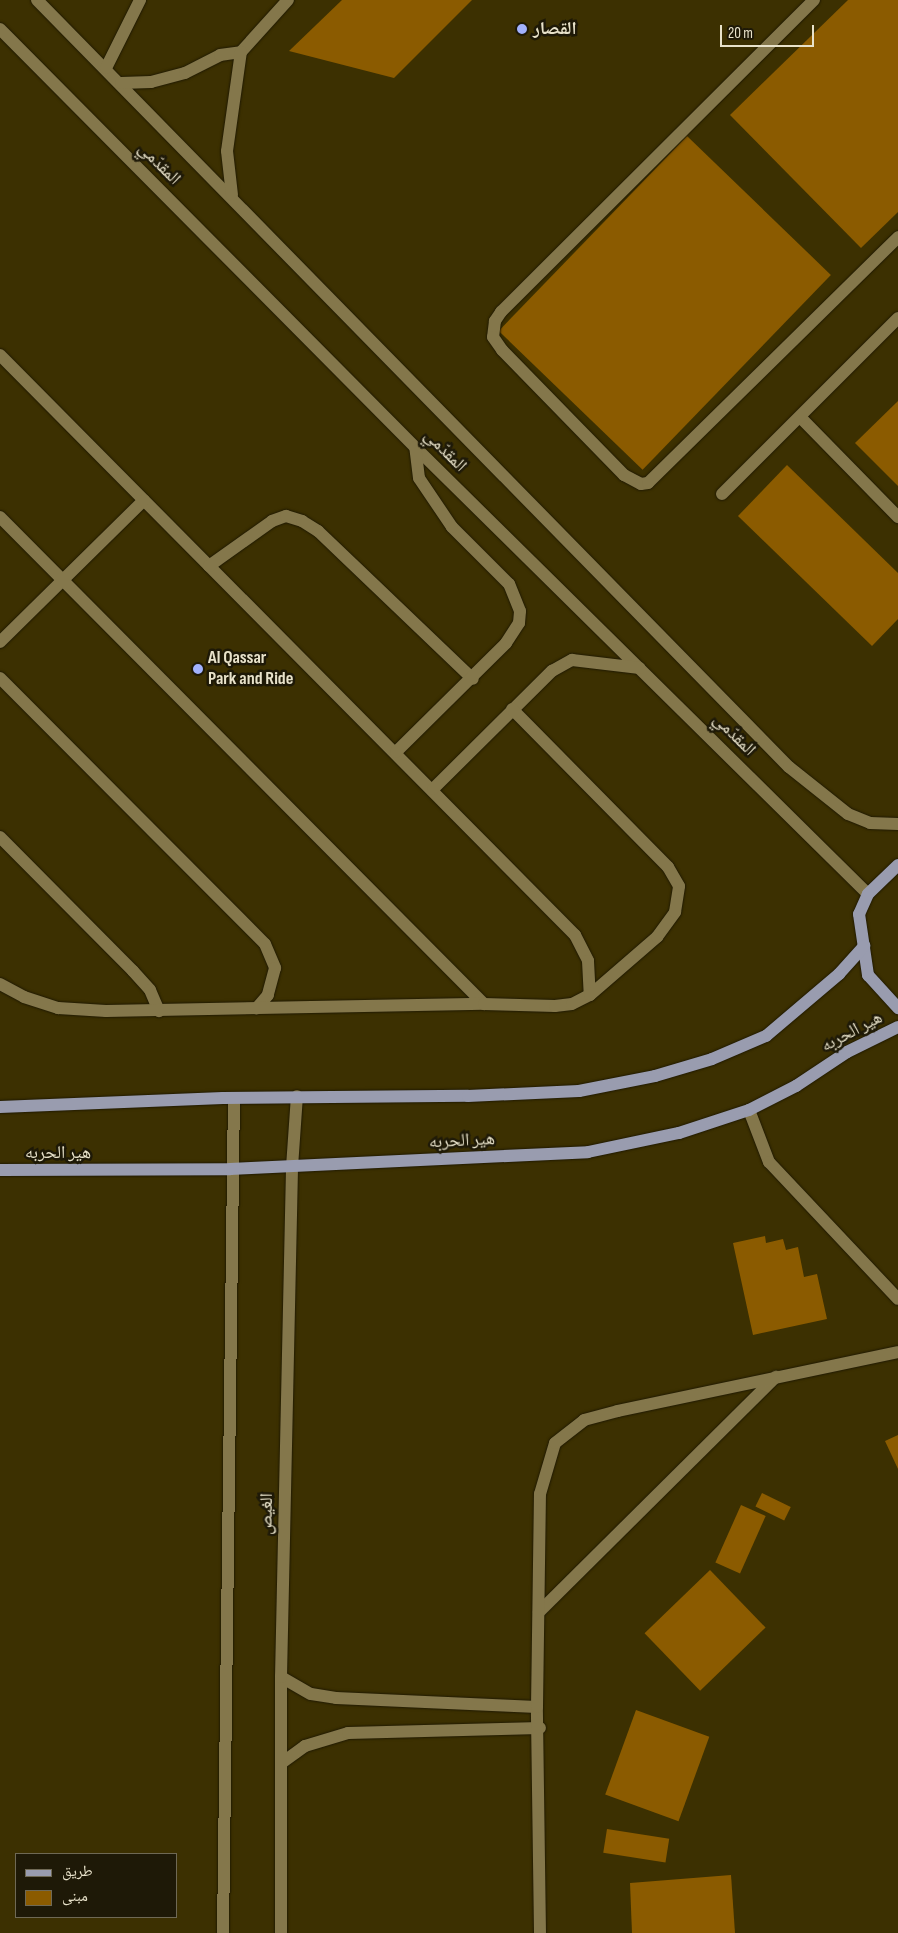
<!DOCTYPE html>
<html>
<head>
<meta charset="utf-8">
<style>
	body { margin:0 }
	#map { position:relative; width:898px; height:1933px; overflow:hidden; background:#3c3001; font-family:"Sofia Sans Condensed","Noto Naskh Arabic",sans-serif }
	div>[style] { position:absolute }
	.building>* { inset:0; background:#8b5b00; transform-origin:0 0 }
	.roads { filter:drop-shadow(0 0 1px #1f1903) drop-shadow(0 0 1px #1f1903) }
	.minor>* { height:12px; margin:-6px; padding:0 6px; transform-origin:6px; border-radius:6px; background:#84774b }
	.major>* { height:12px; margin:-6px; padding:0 6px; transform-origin:6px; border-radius:6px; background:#999caf }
	.dots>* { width:14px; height:14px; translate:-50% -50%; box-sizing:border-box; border:2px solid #1e1907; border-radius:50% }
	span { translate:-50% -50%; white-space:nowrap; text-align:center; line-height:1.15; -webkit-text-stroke:5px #1e1907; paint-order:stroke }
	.poi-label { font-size:18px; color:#e8e2ca; font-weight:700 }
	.left { translate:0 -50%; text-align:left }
	.street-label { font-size:18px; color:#e8e2ca }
	.legend { position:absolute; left:15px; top:1853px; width:162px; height:65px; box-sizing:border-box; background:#1e1907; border:1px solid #6f6955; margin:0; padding:6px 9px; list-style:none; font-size:15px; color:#e8e2ca }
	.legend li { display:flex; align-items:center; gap:10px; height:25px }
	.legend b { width:25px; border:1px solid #6f6955 }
	.scale { position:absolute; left:720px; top:25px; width:94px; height:22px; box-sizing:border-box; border:2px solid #e8e2ca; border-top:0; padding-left:6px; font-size:15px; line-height:18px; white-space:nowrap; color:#e8e2ca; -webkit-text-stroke:4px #1e1907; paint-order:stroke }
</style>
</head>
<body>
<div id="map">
	<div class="building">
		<div style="clip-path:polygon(342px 0,472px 0,394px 78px,289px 51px)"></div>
		<div style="clip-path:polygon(848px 0,898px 0,898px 212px,861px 248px,730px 115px)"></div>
		<div style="left:687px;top:136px;width:200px;height:271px;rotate:44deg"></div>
		<div style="clip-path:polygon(898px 401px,898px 486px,855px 443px)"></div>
		<div style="clip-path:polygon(787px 465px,898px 573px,898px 619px,872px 646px,738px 516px)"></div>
		<div style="clip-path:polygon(765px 1236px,766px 1243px,783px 1239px,786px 1250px,798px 1247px,804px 1277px,817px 1274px,827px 1319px,753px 1335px,733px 1243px)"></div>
		<div style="clip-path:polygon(898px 1435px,898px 1469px,885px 1441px)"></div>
		<div style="left:762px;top:1493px;width:32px;height:15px;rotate:26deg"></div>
		<div style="left:741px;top:1505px;width:27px;height:63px;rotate:24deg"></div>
		<div style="left:710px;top:1570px;width:80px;height:91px;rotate:46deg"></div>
		<div style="left:636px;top:1710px;width:78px;height:90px;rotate:20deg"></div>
		<div style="left:607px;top:1829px;width:63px;height:24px;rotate:9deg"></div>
		<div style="clip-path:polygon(731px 1875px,735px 1933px,632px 1933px,630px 1883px)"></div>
	</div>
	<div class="roads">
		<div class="minor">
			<div style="left:37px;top:0;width:1074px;rotate:45.57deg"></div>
			<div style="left:789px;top:767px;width:75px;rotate:38.5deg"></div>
			<div style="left:848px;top:814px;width:24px;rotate:22deg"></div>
			<div style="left:870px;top:823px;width:28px;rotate:2deg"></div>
			<div style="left:814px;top:0;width:442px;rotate:135.1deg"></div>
			<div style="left:501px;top:312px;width:11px;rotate:124deg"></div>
			<div style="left:495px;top:321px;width:16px;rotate:97deg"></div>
			<div style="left:493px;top:337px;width:16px;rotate:55deg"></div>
			<div style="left:502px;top:350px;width:175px;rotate:45.7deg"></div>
			<div style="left:624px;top:475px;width:19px;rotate:28deg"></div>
			<div style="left:641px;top:484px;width:7px;rotate:-8deg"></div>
			<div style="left:648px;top:483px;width:351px;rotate:-44.5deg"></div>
			<div style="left:0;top:29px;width:589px;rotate:45.21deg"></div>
			<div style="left:415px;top:447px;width:636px;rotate:44.62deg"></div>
			<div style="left:241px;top:52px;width:70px;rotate:-47.9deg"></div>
			<div style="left:106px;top:68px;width:76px;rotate:-63.4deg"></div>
			<div style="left:121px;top:83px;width:30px;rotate:-2deg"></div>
			<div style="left:151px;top:82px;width:35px;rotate:-15deg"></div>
			<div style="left:185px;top:73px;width:39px;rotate:-27deg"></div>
			<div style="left:220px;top:55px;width:21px;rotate:-8deg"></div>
			<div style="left:232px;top:195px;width:44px;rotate:-96.5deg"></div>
			<div style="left:227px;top:151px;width:100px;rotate:-82deg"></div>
			<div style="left:0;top:355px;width:817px;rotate:45.25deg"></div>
			<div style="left:575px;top:935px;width:29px;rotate:63deg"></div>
			<div style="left:588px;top:961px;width:34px;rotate:87deg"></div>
			<div style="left:801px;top:418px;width:139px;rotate:45.6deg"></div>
			<div style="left:722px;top:494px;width:249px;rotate:-45deg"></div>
			<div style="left:0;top:517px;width:687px;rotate:45.18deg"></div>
			<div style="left:209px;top:566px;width:77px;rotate:-35.5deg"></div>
			<div style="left:272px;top:521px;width:15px;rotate:-20deg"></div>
			<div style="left:286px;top:516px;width:17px;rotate:17deg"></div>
			<div style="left:302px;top:521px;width:19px;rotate:32deg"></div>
			<div style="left:318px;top:531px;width:214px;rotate:43.7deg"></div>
			<div style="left:0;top:642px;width:202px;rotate:-44.6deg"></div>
			<div style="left:0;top:678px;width:375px;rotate:45.1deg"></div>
			<div style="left:265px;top:944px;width:26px;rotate:67deg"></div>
			<div style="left:275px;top:968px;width:28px;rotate:105deg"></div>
			<div style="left:268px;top:995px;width:18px;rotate:131deg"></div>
			<div style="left:396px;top:752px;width:155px;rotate:-44.7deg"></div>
			<div style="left:506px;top:643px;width:24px;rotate:-57deg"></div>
			<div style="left:519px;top:623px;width:12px;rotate:-85deg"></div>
			<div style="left:520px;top:611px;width:29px;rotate:-112deg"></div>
			<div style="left:509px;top:584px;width:81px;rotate:-135deg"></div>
			<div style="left:452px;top:527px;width:59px;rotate:-124deg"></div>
			<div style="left:419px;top:478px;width:31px;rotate:-97deg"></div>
			<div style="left:433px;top:789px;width:168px;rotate:-44.8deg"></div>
			<div style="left:552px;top:671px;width:23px;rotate:-29deg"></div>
			<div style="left:572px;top:660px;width:68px;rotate:6.7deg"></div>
			<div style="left:0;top:837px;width:189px;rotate:45.2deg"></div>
			<div style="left:133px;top:971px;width:25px;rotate:48deg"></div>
			<div style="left:150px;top:990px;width:23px;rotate:67deg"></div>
			<div style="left:0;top:984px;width:27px;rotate:28deg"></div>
			<div style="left:24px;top:997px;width:36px;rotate:18deg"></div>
			<div style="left:58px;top:1008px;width:48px;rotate:3.6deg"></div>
			<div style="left:106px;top:1011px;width:378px;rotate:-1.1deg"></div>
			<div style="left:484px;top:1004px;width:71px;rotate:1.6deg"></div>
			<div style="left:555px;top:1006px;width:17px;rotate:-7deg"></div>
			<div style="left:572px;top:1004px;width:20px;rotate:-27deg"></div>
			<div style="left:590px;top:995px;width:89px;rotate:-40.9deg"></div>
			<div style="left:657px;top:937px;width:31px;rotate:-54deg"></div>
			<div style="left:675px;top:912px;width:26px;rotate:-81deg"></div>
			<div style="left:679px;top:886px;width:22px;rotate:-120deg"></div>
			<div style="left:668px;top:867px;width:222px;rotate:-134.6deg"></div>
			<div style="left:749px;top:1110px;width:56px;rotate:69deg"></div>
			<div style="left:769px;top:1162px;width:188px;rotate:46.7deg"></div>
			<div style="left:539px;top:1612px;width:334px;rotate:-44.8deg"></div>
			<div style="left:281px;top:1677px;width:34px;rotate:30deg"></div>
			<div style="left:311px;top:1694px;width:25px;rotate:9deg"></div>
			<div style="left:336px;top:1698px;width:201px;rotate:2.6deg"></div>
			<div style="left:283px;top:1762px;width:27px;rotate:-36deg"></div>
			<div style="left:305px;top:1746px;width:45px;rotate:-16.8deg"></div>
			<div style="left:348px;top:1733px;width:192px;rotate:-1.5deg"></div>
			<div style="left:223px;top:1933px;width:835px;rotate:-89.25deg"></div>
			<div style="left:281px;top:1933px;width:256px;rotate:-90deg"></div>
			<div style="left:281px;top:1677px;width:510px;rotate:-88.76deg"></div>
			<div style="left:292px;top:1167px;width:71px;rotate:-86deg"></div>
			<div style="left:540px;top:1933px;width:226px;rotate:-90.8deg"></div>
			<div style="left:537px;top:1707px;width:213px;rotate:-89.2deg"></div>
			<div style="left:540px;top:1494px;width:53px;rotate:-73.6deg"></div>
			<div style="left:555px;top:1443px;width:37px;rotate:-38deg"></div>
			<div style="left:584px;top:1420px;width:35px;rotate:-15deg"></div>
			<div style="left:618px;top:1411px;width:286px;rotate:-11.9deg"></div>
		</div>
		<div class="major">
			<div style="left:898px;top:865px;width:42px;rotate:136deg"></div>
			<div style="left:868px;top:894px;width:22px;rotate:114deg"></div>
			<div style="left:859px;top:914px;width:62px;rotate:81.6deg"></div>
			<div style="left:868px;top:975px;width:45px;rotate:47.7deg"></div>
			<div style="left:0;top:1107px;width:223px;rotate:-2.3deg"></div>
			<div style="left:223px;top:1098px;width:245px;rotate:-0.5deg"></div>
			<div style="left:468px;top:1096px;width:111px;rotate:-2.6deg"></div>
			<div style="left:579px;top:1091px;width:77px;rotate:-11.2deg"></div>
			<div style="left:655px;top:1076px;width:59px;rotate:-16.6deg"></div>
			<div style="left:712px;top:1059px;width:59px;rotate:-23.1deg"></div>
			<div style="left:766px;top:1036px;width:96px;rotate:-40.3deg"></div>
			<div style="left:839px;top:974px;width:38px;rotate:-48deg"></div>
			<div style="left:0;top:1170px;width:230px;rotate:-0.2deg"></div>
			<div style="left:230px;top:1169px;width:358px;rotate:-2.7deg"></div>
			<div style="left:588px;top:1152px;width:93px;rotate:-11.8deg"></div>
			<div style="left:679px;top:1133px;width:74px;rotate:-18.2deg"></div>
			<div style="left:749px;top:1110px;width:53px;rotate:-27.1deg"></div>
			<div style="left:796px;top:1086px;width:61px;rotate:-33.7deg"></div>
			<div style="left:847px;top:1052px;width:57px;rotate:-26.1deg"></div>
		</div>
	</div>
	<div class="dots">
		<div style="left:522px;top:29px;background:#a2b2fd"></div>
		<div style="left:198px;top:669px;background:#a2b2fd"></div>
	</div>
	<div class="poi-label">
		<span class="left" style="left:533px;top:29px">القصار</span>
		<span class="left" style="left:208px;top:669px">Al Qassar<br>Park and Ride</span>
	</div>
	<div class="street-label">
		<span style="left:159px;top:164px;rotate:45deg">المقدّمي</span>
		<span style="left:445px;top:451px;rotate:45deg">المقدّمي</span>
		<span style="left:734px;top:735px;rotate:45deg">المقدّمي</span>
		<span style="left:852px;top:1032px;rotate:-28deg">هير الحربه</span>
		<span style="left:462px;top:1141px;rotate:-3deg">هير الحربه</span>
		<span style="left:58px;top:1153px">هير الحربه</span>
		<span style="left:267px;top:1514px;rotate:-89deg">الغيص</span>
	</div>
	<ul class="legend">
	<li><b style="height:6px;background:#999caf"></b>طريق</li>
	<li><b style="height:14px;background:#8b5b00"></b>مبنى</li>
	</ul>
	<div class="scale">20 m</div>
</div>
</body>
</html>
